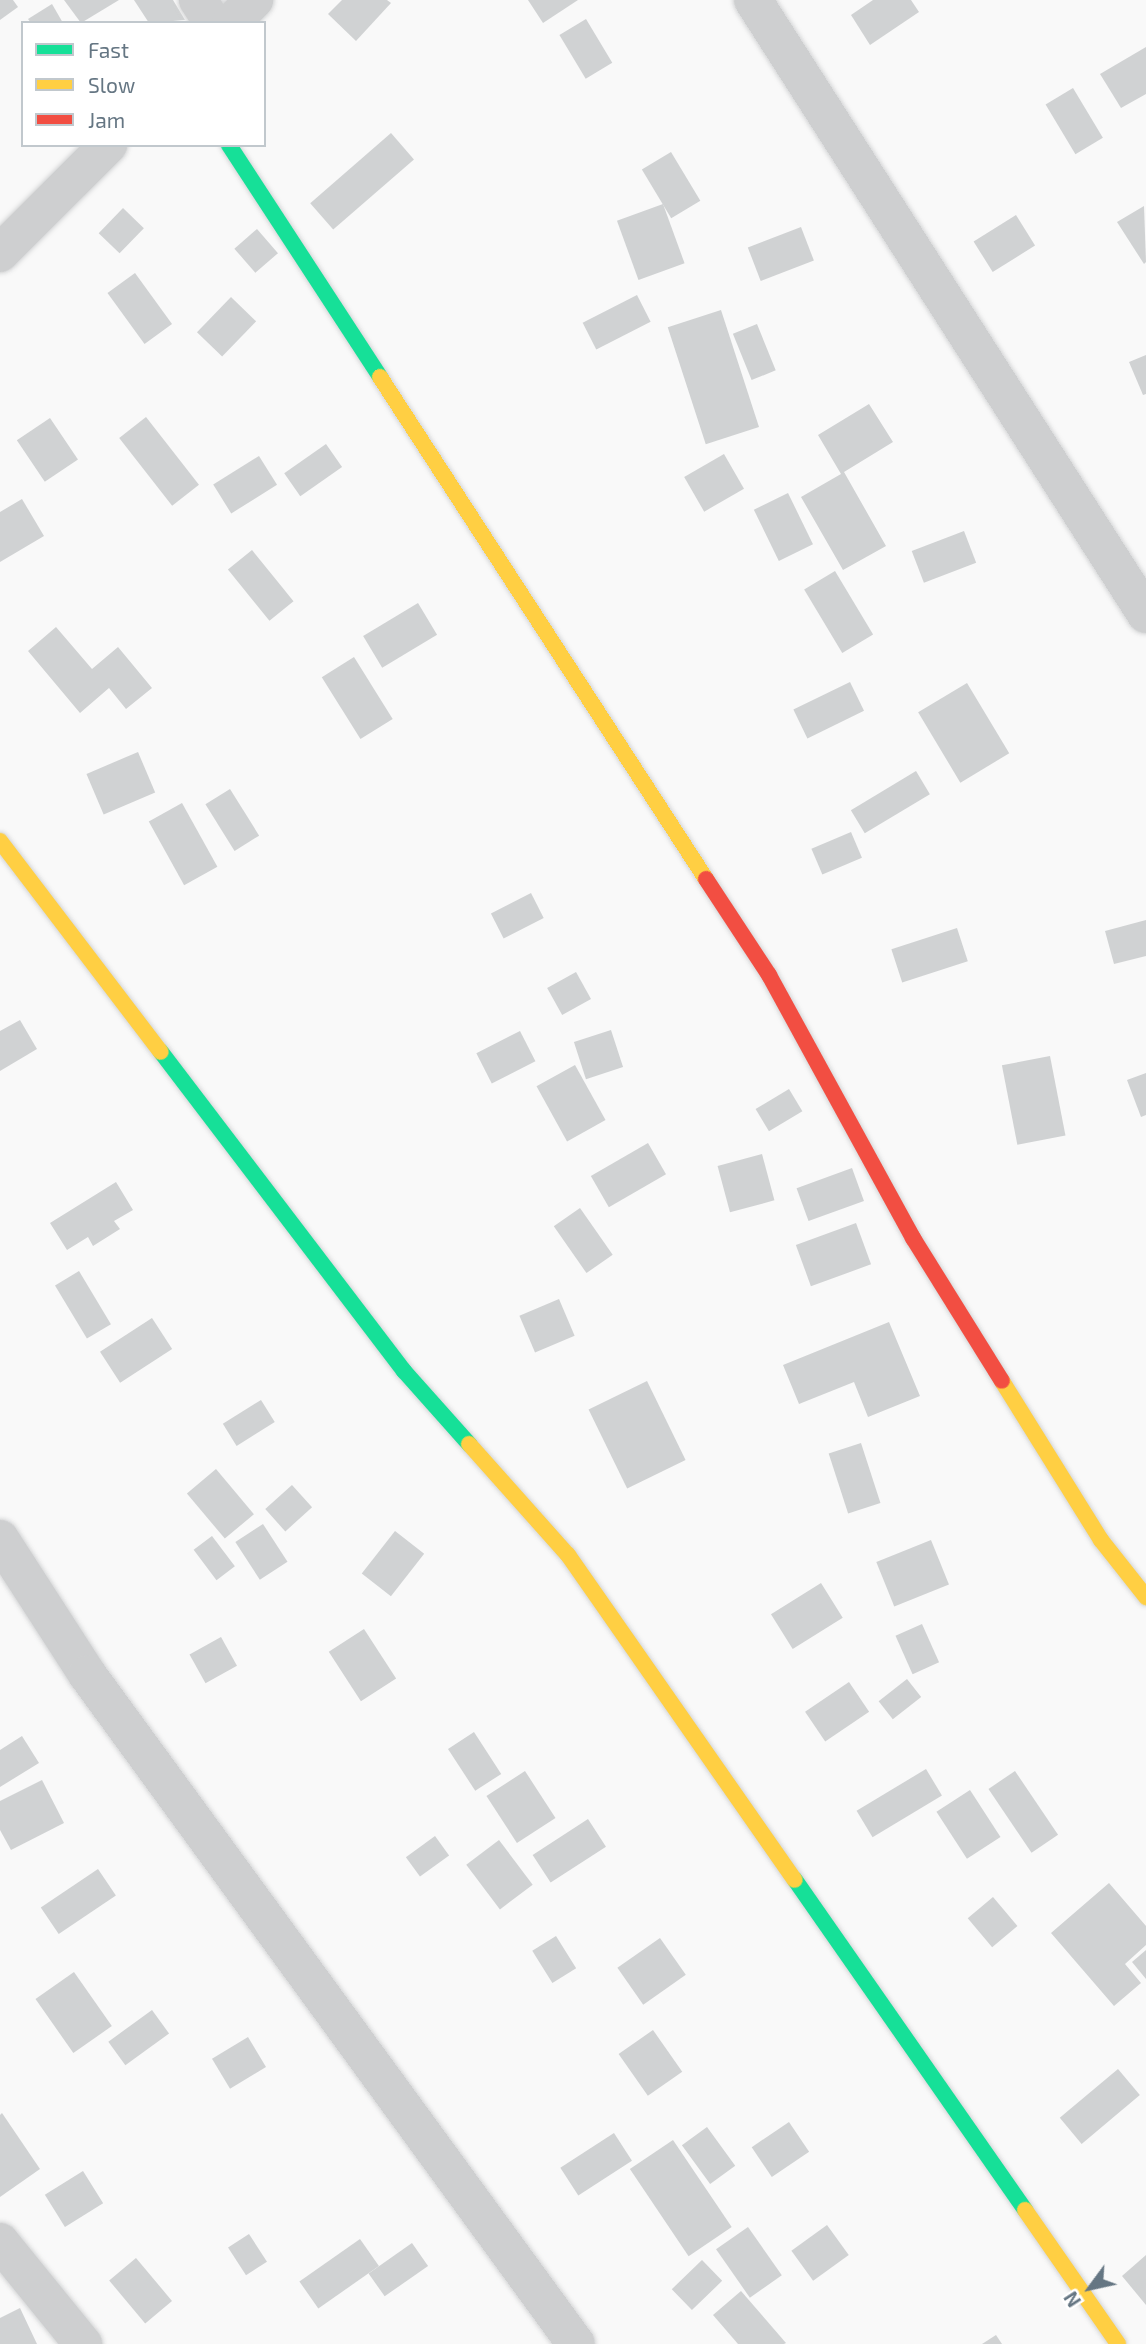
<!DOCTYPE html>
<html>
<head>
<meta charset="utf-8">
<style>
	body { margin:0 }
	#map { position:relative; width:1146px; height:2344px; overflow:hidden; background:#f9f9f9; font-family:"Exo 2",sans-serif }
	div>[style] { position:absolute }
	.building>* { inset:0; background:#d0d2d3; transform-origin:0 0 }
	.roads { filter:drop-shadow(0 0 2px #d5d6d7) drop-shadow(0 0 2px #d5d6d7) }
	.street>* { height:38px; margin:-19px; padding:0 19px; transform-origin:19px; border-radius:19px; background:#cecfd0 }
	.fast>* { height:16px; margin:-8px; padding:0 8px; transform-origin:8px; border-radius:8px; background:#16e098 }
	.slow>* { height:16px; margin:-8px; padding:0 8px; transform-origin:8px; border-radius:8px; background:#ffcf43 }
	.jam>* { height:16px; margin:-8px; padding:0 8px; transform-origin:8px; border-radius:8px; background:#f24e42 }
	span { translate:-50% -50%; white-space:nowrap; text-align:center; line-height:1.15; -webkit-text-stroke:7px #fff; paint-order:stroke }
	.legend { position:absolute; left:21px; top:21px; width:245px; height:126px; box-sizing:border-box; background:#fff; border:2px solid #c1c8cd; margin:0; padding:9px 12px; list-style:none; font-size:21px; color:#657683 }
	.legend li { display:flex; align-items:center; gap:14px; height:35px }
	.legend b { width:35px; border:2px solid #c1c8cd }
	.north { position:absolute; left:1055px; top:2253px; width:70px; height:70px; -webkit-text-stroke:5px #fff; paint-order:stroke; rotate:237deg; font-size:19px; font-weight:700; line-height:28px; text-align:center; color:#657683 }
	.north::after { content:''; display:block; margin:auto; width:24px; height:32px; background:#657683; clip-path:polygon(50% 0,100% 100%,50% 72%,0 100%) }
</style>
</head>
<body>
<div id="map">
	<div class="building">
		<div style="clip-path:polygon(0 0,13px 0,18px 7px,0 20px)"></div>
		<div style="clip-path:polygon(64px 0,119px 0,81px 23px)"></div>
		<div style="clip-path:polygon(134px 0,173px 0,185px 20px,149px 23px)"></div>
		<div style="clip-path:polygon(342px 0,387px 0,391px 3px,356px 41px,328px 14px)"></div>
		<div style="clip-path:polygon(528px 0,578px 0,543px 23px)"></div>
		<div style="clip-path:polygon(873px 0,911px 0,919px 12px,870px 45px,851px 15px)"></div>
		<div style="clip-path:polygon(52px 4px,63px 23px,31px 23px,28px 19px)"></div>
		<div style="left:586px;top:19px;width:51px;height:31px;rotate:59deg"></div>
		<div style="clip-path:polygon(1146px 47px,1146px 94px,1121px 108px,1100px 74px)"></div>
		<div style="left:1073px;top:88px;width:58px;height:32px;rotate:59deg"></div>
		<div style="left:391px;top:133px;width:35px;height:107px;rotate:49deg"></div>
		<div style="left:671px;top:152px;width:57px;height:34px;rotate:59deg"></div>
		<div style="left:663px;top:204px;width:63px;height:49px;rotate:70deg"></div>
		<div style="clip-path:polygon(1144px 206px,1146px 262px,1144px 264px,1117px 222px)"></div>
		<div style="left:123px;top:208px;width:29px;height:35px;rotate:44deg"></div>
		<div style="left:1016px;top:215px;width:36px;height:50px;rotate:58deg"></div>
		<div style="left:801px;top:227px;width:36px;height:57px;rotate:69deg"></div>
		<div style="left:257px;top:229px;width:32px;height:30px;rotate:49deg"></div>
		<div style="left:135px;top:273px;width:63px;height:34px;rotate:54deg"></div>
		<div style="left:637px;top:295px;width:30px;height:61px;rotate:63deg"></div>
		<div style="left:231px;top:297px;width:35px;height:49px;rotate:44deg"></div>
		<div style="left:721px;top:310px;width:123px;height:56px;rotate:72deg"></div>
		<div style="left:757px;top:324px;width:50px;height:26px;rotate:68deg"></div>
		<div style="clip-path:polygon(1146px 355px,1146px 394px,1143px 395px,1129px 362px)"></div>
		<div style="clip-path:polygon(869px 404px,893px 442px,844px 472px,886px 546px,843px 570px,801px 497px,841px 474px,818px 435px)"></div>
		<div style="left:146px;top:417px;width:86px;height:34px;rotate:52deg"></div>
		<div style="left:50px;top:418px;width:50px;height:40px;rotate:56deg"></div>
		<div style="left:326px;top:444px;width:28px;height:51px;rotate:55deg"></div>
		<div style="left:724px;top:454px;width:40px;height:46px;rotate:60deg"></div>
		<div style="left:259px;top:456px;width:34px;height:54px;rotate:58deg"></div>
		<div style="left:788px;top:493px;width:57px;height:38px;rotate:64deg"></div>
		<div style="clip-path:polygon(22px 499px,44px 536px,0 562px,0 512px)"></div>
		<div style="left:964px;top:531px;width:34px;height:56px;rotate:69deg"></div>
		<div style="left:252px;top:550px;width:66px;height:31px;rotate:51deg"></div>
		<div style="left:835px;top:571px;width:74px;height:36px;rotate:59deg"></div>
		<div style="left:418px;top:603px;width:37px;height:64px;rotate:59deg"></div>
		<div style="clip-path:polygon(56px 627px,92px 669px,118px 647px,152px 688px,126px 709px,109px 688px,80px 713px,28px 651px)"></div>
		<div style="left:354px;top:657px;width:73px;height:38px;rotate:58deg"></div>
		<div style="left:850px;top:682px;width:32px;height:63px;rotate:64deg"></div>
		<div style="left:967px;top:683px;width:82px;height:57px;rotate:59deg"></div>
		<div style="left:138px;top:752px;width:44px;height:56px;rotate:67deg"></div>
		<div style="left:916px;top:771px;width:27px;height:76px;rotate:59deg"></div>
		<div style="left:230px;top:789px;width:55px;height:29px;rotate:58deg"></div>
		<div style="left:182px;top:803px;width:73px;height:38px;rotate:61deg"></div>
		<div style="left:851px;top:832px;width:28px;height:43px;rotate:67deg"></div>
		<div style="left:531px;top:893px;width:28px;height:45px;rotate:63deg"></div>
		<div style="clip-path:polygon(1146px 920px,1146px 956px,1114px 964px,1105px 931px)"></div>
		<div style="left:957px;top:928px;width:35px;height:69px;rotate:72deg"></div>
		<div style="left:576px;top:972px;width:31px;height:33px;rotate:61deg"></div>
		<div style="clip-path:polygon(20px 1020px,37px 1049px,0 1071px,0 1031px)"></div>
		<div style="left:611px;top:1030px;width:39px;height:39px;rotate:72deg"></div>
		<div style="left:520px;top:1031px;width:34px;height:49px;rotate:63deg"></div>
		<div style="left:1050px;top:1056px;width:81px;height:49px;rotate:79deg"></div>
		<div style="left:575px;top:1065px;width:63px;height:44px;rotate:61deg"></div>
		<div style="clip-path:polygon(1146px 1073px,1146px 1115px,1141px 1117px,1127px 1080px)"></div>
		<div style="left:789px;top:1089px;width:26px;height:39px;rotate:59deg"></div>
		<div style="left:648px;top:1143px;width:36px;height:66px;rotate:60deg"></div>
		<div style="left:762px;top:1154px;width:48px;height:46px;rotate:75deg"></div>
		<div style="left:852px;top:1168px;width:35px;height:59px;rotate:70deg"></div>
		<div style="clip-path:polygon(116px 1182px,133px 1210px,114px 1221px,120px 1229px,93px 1246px,88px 1237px,67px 1250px,50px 1223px)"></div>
		<div style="left:580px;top:1208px;width:57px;height:32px;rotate:55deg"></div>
		<div style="left:856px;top:1223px;width:44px;height:64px;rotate:70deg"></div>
		<div style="left:79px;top:1271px;width:62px;height:28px;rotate:59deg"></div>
		<div style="left:559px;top:1299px;width:40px;height:43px;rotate:67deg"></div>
		<div style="left:152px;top:1318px;width:37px;height:62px;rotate:57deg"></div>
		<div style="clip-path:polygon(889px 1322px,920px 1396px,868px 1417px,854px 1382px,799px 1404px,783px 1365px)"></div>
		<div style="left:647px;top:1381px;width:88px;height:65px;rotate:64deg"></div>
		<div style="left:261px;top:1400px;width:26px;height:45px;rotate:58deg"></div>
		<div style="left:861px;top:1443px;width:63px;height:34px;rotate:72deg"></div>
		<div style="left:216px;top:1469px;width:59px;height:38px;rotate:50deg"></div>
		<div style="left:292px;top:1485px;width:30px;height:36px;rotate:48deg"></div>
		<div style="left:263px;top:1524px;width:45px;height:33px;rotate:57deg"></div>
		<div style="left:395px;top:1531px;width:37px;height:54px;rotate:38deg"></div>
		<div style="left:212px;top:1536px;width:38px;height:23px;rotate:53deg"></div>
		<div style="left:931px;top:1540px;width:48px;height:59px;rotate:68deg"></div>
		<div style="left:821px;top:1583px;width:41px;height:59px;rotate:58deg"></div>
		<div style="left:922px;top:1624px;width:42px;height:29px;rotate:66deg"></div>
		<div style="left:364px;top:1629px;width:59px;height:42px;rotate:57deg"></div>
		<div style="left:221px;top:1637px;width:33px;height:36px;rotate:61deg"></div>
		<div style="left:907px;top:1679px;width:23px;height:36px;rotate:52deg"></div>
		<div style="left:849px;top:1682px;width:36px;height:53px;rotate:56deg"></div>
		<div style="left:474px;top:1732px;width:50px;height:31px;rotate:57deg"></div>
		<div style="clip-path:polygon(22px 1736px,39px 1763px,0 1787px,0 1750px)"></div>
		<div style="left:926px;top:1769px;width:31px;height:81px;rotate:59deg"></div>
		<div style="left:525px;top:1771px;width:56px;height:46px;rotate:57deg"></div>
		<div style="left:1015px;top:1771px;width:77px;height:32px;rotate:56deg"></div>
		<div style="clip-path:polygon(42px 1780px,64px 1823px,11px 1850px,0 1830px,0 1801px)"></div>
		<div style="left:970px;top:1790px;width:56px;height:40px;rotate:57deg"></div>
		<div style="left:588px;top:1819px;width:33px;height:66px;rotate:57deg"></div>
		<div style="left:435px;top:1836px;width:24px;height:36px;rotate:54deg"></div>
		<div style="left:499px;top:1840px;width:56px;height:41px;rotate:53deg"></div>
		<div style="left:98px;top:1869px;width:32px;height:69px;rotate:56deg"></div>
		<div style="clip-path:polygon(1109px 1883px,1146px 1926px,1146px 1945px,1125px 1964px,1141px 1983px,1114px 2006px,1051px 1933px)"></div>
		<div style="left:993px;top:1897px;width:38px;height:33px;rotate:50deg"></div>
		<div style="left:556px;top:1936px;width:38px;height:28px;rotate:58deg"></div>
		<div style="left:660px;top:1938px;width:45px;height:52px;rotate:55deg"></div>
		<div style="clip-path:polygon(1146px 1950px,1146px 1979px,1132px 1962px)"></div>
		<div style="left:74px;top:1972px;width:66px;height:47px;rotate:55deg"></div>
		<div style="left:152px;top:2010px;width:29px;height:54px;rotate:54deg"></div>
		<div style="left:653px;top:2030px;width:51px;height:42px;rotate:55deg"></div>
		<div style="left:248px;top:2037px;width:35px;height:42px;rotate:59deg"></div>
		<div style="left:1118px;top:2069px;width:34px;height:76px;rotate:50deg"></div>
		<div style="clip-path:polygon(2px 2113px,40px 2169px,0 2197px,0 2115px)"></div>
		<div style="left:789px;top:2122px;width:36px;height:45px;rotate:56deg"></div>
		<div style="left:707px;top:2127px;width:48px;height:31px;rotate:54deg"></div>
		<div style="left:614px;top:2133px;width:33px;height:64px;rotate:57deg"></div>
		<div style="left:673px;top:2140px;width:105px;height:52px;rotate:56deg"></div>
		<div style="left:83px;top:2171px;width:38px;height:45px;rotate:58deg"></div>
		<div style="left:827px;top:2225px;width:37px;height:44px;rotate:54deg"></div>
		<div style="left:748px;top:2227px;width:59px;height:39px;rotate:55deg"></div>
		<div style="left:249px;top:2234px;width:33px;height:25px;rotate:57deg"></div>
		<div style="left:360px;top:2239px;width:33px;height:74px;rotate:55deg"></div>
		<div style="left:412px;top:2243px;width:28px;height:53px;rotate:55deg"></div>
		<div style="clip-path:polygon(1146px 2255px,1146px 2305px,1122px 2276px)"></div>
		<div style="left:136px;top:2258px;width:56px;height:35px;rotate:50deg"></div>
		<div style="left:702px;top:2260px;width:29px;height:42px;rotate:46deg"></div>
		<div style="clip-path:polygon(741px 2291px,786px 2343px,784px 2344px,738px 2344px,713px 2315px)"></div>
		<div style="clip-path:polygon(20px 2308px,37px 2344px,0 2344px,0 2318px)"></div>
		<div style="clip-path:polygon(996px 2335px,1002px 2344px,982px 2344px)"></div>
	</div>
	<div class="roads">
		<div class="street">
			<div style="left:198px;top:0;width:27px;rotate:57deg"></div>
			<div style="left:753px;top:0;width:729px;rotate:57.38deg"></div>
			<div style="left:231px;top:23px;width:33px;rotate:-45deg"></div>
			<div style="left:0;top:253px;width:153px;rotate:-45deg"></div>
			<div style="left:0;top:1539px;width:161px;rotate:57.2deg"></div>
			<div style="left:87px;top:1674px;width:829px;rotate:53.88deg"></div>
			<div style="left:0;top:2242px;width:132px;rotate:50.9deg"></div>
		</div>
		<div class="fast">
			<div style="left:229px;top:145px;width:277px;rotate:56.9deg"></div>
			<div style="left:161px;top:1052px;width:401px;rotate:52.7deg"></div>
			<div style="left:404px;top:1371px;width:98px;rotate:48.3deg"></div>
			<div style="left:795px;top:1880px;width:402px;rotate:55.1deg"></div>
		</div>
		<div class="slow">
			<div style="left:380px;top:377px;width:599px;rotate:57deg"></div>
			<div style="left:0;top:841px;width:265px;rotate:52.7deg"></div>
			<div style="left:1002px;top:1381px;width:187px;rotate:58.1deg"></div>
			<div style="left:1101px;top:1540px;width:73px;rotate:51.7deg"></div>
			<div style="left:469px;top:1444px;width:149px;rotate:48.3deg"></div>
			<div style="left:568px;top:1555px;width:396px;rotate:55.1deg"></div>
			<div style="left:1025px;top:2210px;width:163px;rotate:55.2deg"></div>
		</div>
		<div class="jam">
			<div style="left:706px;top:879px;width:115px;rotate:56.7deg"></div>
			<div style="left:769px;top:975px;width:300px;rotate:61.3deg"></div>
			<div style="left:913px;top:1238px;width:168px;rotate:58.1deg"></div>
		</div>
	</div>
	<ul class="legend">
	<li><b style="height:9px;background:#16e098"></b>Fast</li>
	<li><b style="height:9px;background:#ffcf43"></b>Slow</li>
	<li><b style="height:9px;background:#f24e42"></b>Jam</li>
	</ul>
	<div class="north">N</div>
</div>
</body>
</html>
